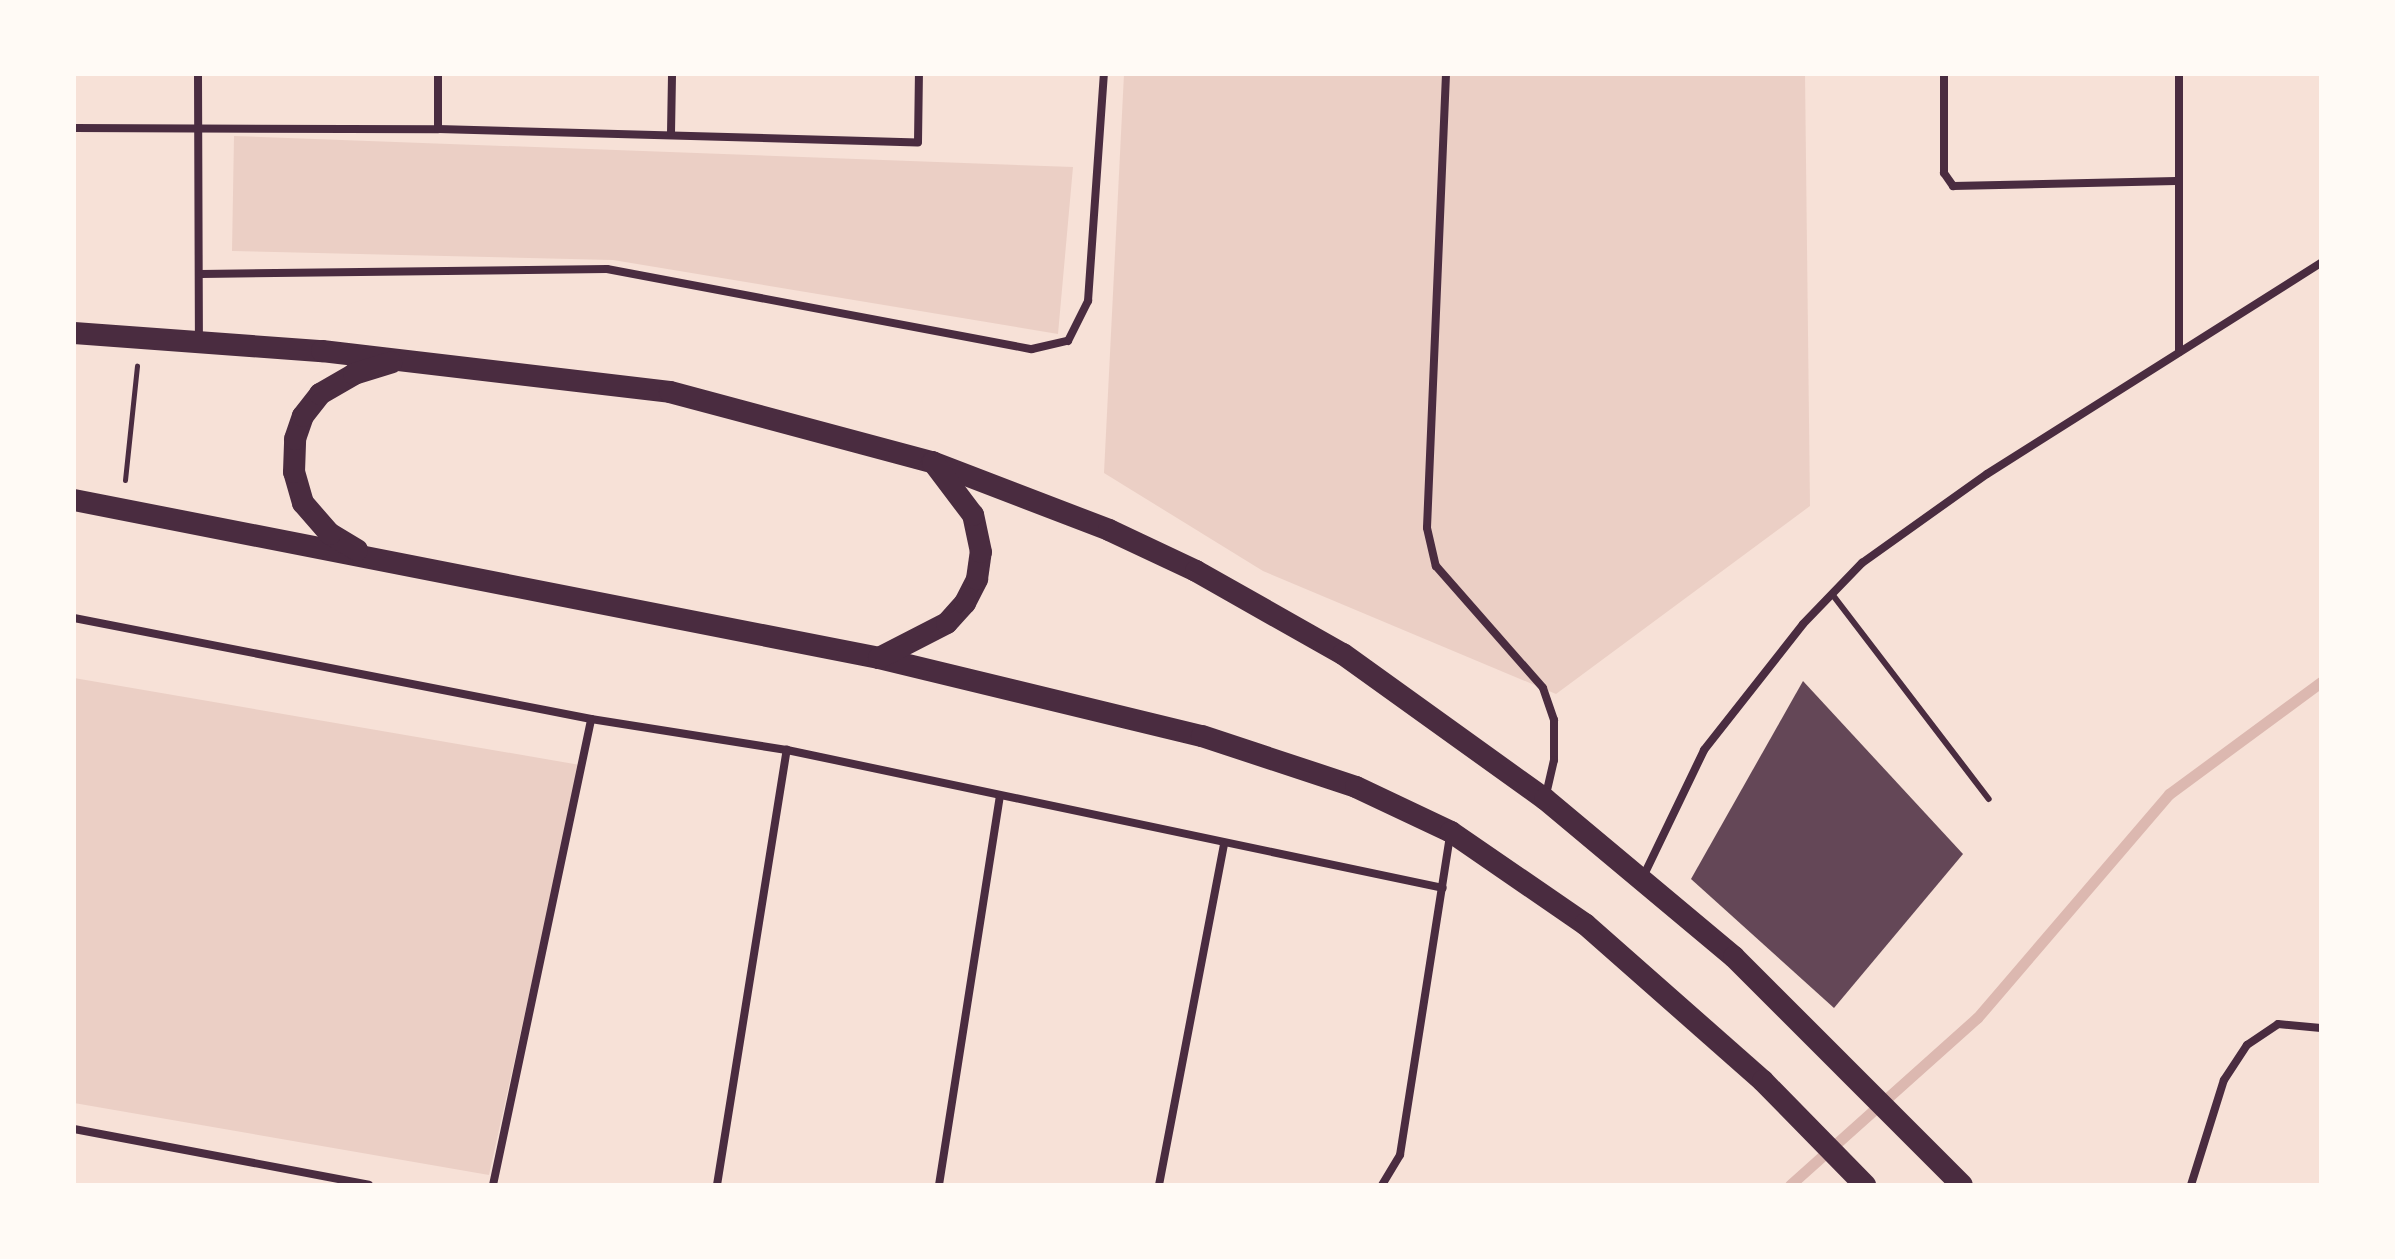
<!DOCTYPE html>
<html>
<head>
<meta charset="utf-8">
<style>
	body { margin:0 }
	#map { position:relative; width:2395px; height:1259px; overflow:hidden; background:#f7e1d7; font-family:"Titillium Web",sans-serif }
	div>[style] { position:absolute }
	.green>* { inset:0; background:#ebcfc5 }
	.stream>* { height:11px; margin:-5.5px; padding:0 5.5px; transform-origin:5.5px; border-radius:5.5px; background:#dcb8b0 }
	.building>* { inset:0; background:#644757 }
	.path>* { height:5px; margin:-2.5px; padding:0 2.5px; transform-origin:2.5px; border-radius:2.5px; background:#4a2c40 }
	.service>* { height:6px; margin:-3px; padding:0 3px; transform-origin:3px; border-radius:3px; background:#4a2c40 }
	.minor>* { height:8px; margin:-4px; padding:0 4px; transform-origin:4px; border-radius:4px; background:#4a2c40 }
	.trunk>* { height:22px; margin:-11px; padding:0 11px; transform-origin:11px; border-radius:11px; background:#4a2c40 }
	span { translate:-50% -50%; white-space:nowrap; text-align:center; line-height:1.15; -webkit-text-stroke:8px #fffaf5; paint-order:stroke }
	.frame { position:absolute; inset:0; border:76px solid #fffaf5; pointer-events:none }
</style>
</head>
<body>
<div id="map">
	<div class="green">
		<div style="clip-path:polygon(1124px 74px,1805px 74px,1810px 506px,1556px 694px,1263px 571px,1104px 473px)"></div>
		<div style="clip-path:polygon(234px 136px,1073px 167px,1058px 334px,613px 260px,232px 251px)"></div>
		<div style="clip-path:polygon(74px 678px,580px 765px,489px 1175px,74px 1103px)"></div>
	</div>
	<div class="stream">
		<div style="left:1790px;top:1185px;width:251px;rotate:-41.8deg"></div>
		<div style="left:1977px;top:1018px;width:295px;rotate:-49.4deg"></div>
		<div style="left:2169px;top:794px;width:189px;rotate:-36.4deg"></div>
	</div>
	<div class="building">
		<div style="clip-path:polygon(1803px 681px,1963px 854px,1834px 1008px,1691px 879px)"></div>
	</div>
	<div class="path">
		<div style="left:125px;top:480px;width:115px;rotate:-84deg"></div>
	</div>
	<div class="service">
		<div style="left:1832px;top:594px;width:258px;rotate:52.6deg"></div>
	</div>
	<div class="minor">
		<div style="left:198px;top:74px;width:267px;rotate:89.8deg"></div>
		<div style="left:438px;top:74px;width:55px;rotate:90deg"></div>
		<div style="left:1446px;top:74px;width:454px;rotate:92.4deg"></div>
		<div style="left:1427px;top:528px;width:39px;rotate:77deg"></div>
		<div style="left:1436px;top:566px;width:162px;rotate:48.7deg"></div>
		<div style="left:1543px;top:688px;width:34px;rotate:71deg"></div>
		<div style="left:1554px;top:720px;width:40px;rotate:90deg"></div>
		<div style="left:1554px;top:760px;width:36px;rotate:103deg"></div>
		<div style="left:1944px;top:74px;width:99px;rotate:90deg"></div>
		<div style="left:1944px;top:173px;width:16px;rotate:55deg"></div>
		<div style="left:1953px;top:186px;width:223px;rotate:-1.3deg"></div>
		<div style="left:2179px;top:74px;width:278px;rotate:90deg"></div>
		<div style="left:74px;top:128px;width:364px;rotate:0.2deg"></div>
		<div style="left:438px;top:129px;width:480px;rotate:1.6deg"></div>
		<div style="left:918px;top:142px;width:68px;rotate:-89.2deg"></div>
		<div style="left:671px;top:133px;width:59px;rotate:-89deg"></div>
		<div style="left:201px;top:274px;width:406px;rotate:-0.7deg"></div>
		<div style="left:607px;top:269px;width:432px;rotate:10.7deg"></div>
		<div style="left:1032px;top:349px;width:37px;rotate:-13deg"></div>
		<div style="left:1068px;top:341px;width:45px;rotate:-63.4deg"></div>
		<div style="left:1088px;top:301px;width:228px;rotate:-86deg"></div>
		<div style="left:74px;top:618px;width:527px;rotate:11.05deg"></div>
		<div style="left:591px;top:719px;width:198px;rotate:9deg"></div>
		<div style="left:787px;top:750px;width:670px;rotate:11.88deg"></div>
		<div style="left:1643px;top:877px;width:141px;rotate:-64.3deg"></div>
		<div style="left:1704px;top:750px;width:160px;rotate:-51.8deg"></div>
		<div style="left:1803px;top:624px;width:85px;rotate:-46deg"></div>
		<div style="left:1862px;top:563px;width:153px;rotate:-35.5deg"></div>
		<div style="left:1987px;top:474px;width:395px;rotate:-32.3deg"></div>
		<div style="left:74px;top:1129px;width:300px;rotate:10.7deg"></div>
		<div style="left:493px;top:1185px;width:476px;rotate:-78.1deg"></div>
		<div style="left:717px;top:1185px;width:441px;rotate:-80.9deg"></div>
		<div style="left:939px;top:1185px;width:393px;rotate:-81.1deg"></div>
		<div style="left:1159px;top:1185px;width:347px;rotate:-79.2deg"></div>
		<div style="left:1382px;top:1185px;width:35px;rotate:-59deg"></div>
		<div style="left:1400px;top:1155px;width:324px;rotate:-81.1deg"></div>
		<div style="left:2191px;top:1185px;width:110px;rotate:-72.6deg"></div>
		<div style="left:2224px;top:1080px;width:42px;rotate:-56.7deg"></div>
		<div style="left:2247px;top:1045px;width:37px;rotate:-34deg"></div>
		<div style="left:2278px;top:1024px;width:43px;rotate:5.3deg"></div>
	</div>
	<div class="trunk">
		<div style="left:74px;top:333px;width:249px;rotate:4.2deg"></div>
		<div style="left:322px;top:351px;width:350px;rotate:6.7deg"></div>
		<div style="left:670px;top:392px;width:271px;rotate:15deg"></div>
		<div style="left:932px;top:462px;width:190px;rotate:21deg"></div>
		<div style="left:1109px;top:530px;width:96px;rotate:25.2deg"></div>
		<div style="left:1196px;top:571px;width:169px;rotate:29.5deg"></div>
		<div style="left:1343px;top:654px;width:249px;rotate:35.7deg"></div>
		<div style="left:1545px;top:799px;width:246px;rotate:39.9deg"></div>
		<div style="left:1734px;top:957px;width:322px;rotate:45deg"></div>
		<div style="left:74px;top:500px;width:820px;rotate:11.1deg"></div>
		<div style="left:879px;top:658px;width:332px;rotate:13.6deg"></div>
		<div style="left:1202px;top:736px;width:162px;rotate:18.3deg"></div>
		<div style="left:1356px;top:787px;width:105px;rotate:25.3deg"></div>
		<div style="left:1451px;top:832px;width:163px;rotate:34.5deg"></div>
		<div style="left:1585px;top:924px;width:237px;rotate:41.4deg"></div>
		<div style="left:1763px;top:1081px;width:146px;rotate:45.6deg"></div>
		<div style="left:357px;top:550px;width:31px;rotate:-149deg"></div>
		<div style="left:330px;top:534px;width:41px;rotate:-131.1deg"></div>
		<div style="left:303px;top:503px;width:32px;rotate:-106deg"></div>
		<div style="left:294px;top:472px;width:33px;rotate:-88deg"></div>
		<div style="left:295px;top:439px;width:24px;rotate:-71deg"></div>
		<div style="left:303px;top:416px;width:28px;rotate:-52deg"></div>
		<div style="left:320px;top:394px;width:39px;rotate:-30deg"></div>
		<div style="left:354px;top:374px;width:39px;rotate:-17deg"></div>
		<div style="left:879px;top:658px;width:76px;rotate:-27.2deg"></div>
		<div style="left:947px;top:623px;width:27px;rotate:-48deg"></div>
		<div style="left:965px;top:603px;width:27px;rotate:-63deg"></div>
		<div style="left:977px;top:579px;width:27px;rotate:-82deg"></div>
		<div style="left:981px;top:552px;width:38px;rotate:-102deg"></div>
		<div style="left:973px;top:515px;width:66px;rotate:-127deg"></div>
	</div>
	<div class="frame"></div>
</div>
</body>
</html>
